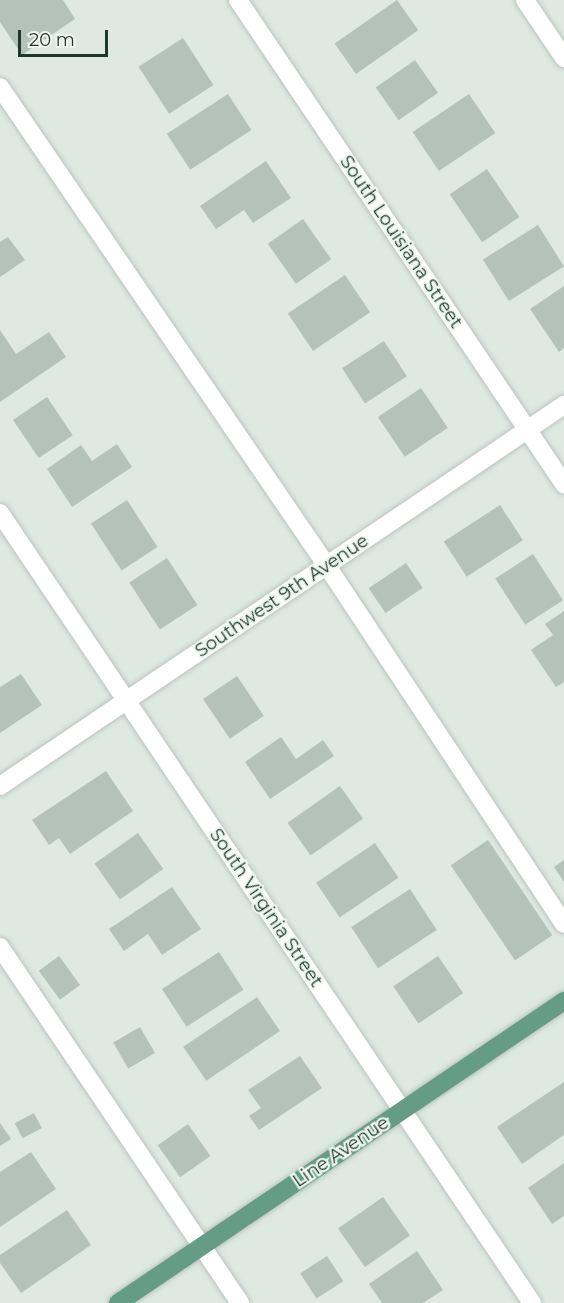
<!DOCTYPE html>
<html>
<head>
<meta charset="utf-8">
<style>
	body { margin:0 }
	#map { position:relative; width:564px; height:1303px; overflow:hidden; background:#dee9e2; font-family:Montserrat,sans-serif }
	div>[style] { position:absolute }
	.building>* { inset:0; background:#b3c3bb; transform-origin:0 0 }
	.roads { filter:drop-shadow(0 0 2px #bcc3c0) drop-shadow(0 0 2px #bcc3c0) }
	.minor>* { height:18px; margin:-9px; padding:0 9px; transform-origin:9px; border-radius:9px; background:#fff }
	.major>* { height:18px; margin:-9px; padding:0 9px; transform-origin:9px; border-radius:9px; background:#649c86 }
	span { translate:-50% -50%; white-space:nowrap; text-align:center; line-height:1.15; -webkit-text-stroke:4.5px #eef6f1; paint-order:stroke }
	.street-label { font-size:18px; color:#20372e }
	.scale { position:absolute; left:18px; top:30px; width:90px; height:27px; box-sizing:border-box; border:3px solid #20372e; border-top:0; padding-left:8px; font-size:18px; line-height:21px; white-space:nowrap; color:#20372e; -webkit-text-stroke:4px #eef6f1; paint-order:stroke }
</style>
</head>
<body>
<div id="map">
	<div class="building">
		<div style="clip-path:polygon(0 0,63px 0,75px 19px,22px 55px,0 22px)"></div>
		<div style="left:397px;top:0;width:37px;height:76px;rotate:55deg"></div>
		<div style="left:183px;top:38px;width:56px;height:53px;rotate:57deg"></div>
		<div style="left:415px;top:60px;width:40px;height:48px;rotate:55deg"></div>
		<div style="left:228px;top:94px;width:43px;height:73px;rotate:57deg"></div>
		<div style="left:469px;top:94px;width:47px;height:68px;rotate:56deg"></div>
		<div style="clip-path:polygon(266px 161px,291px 198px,253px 223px,244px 210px,216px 229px,200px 206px)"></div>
		<div style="left:487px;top:169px;width:58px;height:45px;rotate:56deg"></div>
		<div style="left:303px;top:219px;width:49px;height:43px;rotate:55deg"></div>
		<div style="left:538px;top:225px;width:49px;height:65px;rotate:58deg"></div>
		<div style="clip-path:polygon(8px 237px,25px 260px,0 277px,0 242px)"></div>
		<div style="left:345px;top:275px;width:45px;height:69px;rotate:56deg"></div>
		<div style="clip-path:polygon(564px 286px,564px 348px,559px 352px,530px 309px)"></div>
		<div style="clip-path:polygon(0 330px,16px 354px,49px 332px,66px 357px,0 402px)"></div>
		<div style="left:384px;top:341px;width:42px;height:50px;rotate:57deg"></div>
		<div style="left:421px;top:388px;width:48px;height:52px;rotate:56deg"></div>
		<div style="left:47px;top:397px;width:46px;height:41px;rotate:56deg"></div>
		<div style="clip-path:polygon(117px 444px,132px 467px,72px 507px,47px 469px,81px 445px,92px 461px)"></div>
		<div style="left:127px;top:500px;width:56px;height:43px;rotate:57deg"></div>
		<div style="left:500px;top:505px;width:42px;height:67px;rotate:57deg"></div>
		<div style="left:533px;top:554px;width:55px;height:45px;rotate:57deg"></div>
		<div style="left:167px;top:558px;width:56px;height:45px;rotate:57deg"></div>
		<div style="left:406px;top:563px;width:30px;height:45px;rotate:56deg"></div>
		<div style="clip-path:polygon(564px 611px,564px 682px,556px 687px,531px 650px,553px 635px,545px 624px)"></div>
		<div style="clip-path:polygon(21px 674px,42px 705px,0 733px,0 687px)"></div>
		<div style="left:237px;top:676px;width:48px;height:41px;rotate:56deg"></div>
		<div style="clip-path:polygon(281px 737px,296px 759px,323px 740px,334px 756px,270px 799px,245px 762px)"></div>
		<div style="clip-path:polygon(106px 771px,133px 811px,70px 854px,59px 838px,49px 845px,32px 820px)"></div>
		<div style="left:340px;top:786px;width:40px;height:64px;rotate:55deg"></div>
		<div style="left:138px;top:833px;width:44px;height:53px;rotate:55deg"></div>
		<div style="left:488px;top:840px;width:115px;height:45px;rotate:56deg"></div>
		<div style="left:375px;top:843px;width:42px;height:71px;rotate:56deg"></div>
		<div style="clip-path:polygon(564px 860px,564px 882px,554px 867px)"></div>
		<div style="clip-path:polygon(172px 887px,201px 929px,162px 955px,148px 934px,124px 951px,109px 929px)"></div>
		<div style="left:410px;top:889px;width:49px;height:70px;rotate:57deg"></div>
		<div style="left:219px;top:952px;width:45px;height:68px;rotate:57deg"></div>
		<div style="left:59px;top:956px;width:36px;height:25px;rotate:54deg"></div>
		<div style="left:438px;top:956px;width:45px;height:54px;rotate:56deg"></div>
		<div style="left:257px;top:997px;width:41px;height:89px;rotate:56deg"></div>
		<div style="left:140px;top:1027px;width:30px;height:31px;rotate:60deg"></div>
		<div style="clip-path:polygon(300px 1056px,322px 1088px,259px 1130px,249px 1116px,261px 1108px,248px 1090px)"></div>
		<div style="clip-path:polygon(564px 1082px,564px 1135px,522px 1164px,497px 1127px)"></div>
		<div style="left:34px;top:1113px;width:17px;height:22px;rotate:62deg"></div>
		<div style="clip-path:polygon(0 1123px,11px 1139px,0 1146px)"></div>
		<div style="left:188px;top:1124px;width:39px;height:37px;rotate:55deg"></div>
		<div style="clip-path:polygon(31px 1152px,56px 1189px,0 1227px,0 1172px)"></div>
		<div style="clip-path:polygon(564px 1163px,564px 1216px,552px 1224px,528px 1188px)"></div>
		<div style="left:383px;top:1197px;width:47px;height:55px;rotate:55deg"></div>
		<div style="clip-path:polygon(67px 1210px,91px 1245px,21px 1293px,0 1263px,0 1255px)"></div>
		<div style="clip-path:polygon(417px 1251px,443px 1290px,423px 1303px,382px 1303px,369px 1284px)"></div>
		<div style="left:327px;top:1256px;width:30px;height:32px;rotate:57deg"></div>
	</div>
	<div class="roads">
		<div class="minor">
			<div style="left:238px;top:0;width:584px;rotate:56.04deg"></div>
			<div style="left:525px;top:0;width:70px;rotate:56.1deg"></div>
			<div style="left:0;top:87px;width:580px;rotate:55.68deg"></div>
			<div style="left:327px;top:566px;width:429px;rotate:56.5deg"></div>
			<div style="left:0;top:513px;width:952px;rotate:56.04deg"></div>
			<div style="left:0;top:786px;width:681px;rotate:-34.04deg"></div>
			<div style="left:0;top:947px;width:429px;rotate:56deg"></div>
		</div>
		<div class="major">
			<div style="left:118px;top:1303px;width:539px;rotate:-34.1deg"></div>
		</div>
	</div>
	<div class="street-label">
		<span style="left:401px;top:242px;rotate:56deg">South Louisiana Street</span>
		<span style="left:282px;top:596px;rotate:-34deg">Southwest 9th Avenue</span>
		<span style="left:266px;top:908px;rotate:56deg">South Virginia Street</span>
		<span style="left:341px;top:1152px;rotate:-34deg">Line Avenue</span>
	</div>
	<div class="scale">20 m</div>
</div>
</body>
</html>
